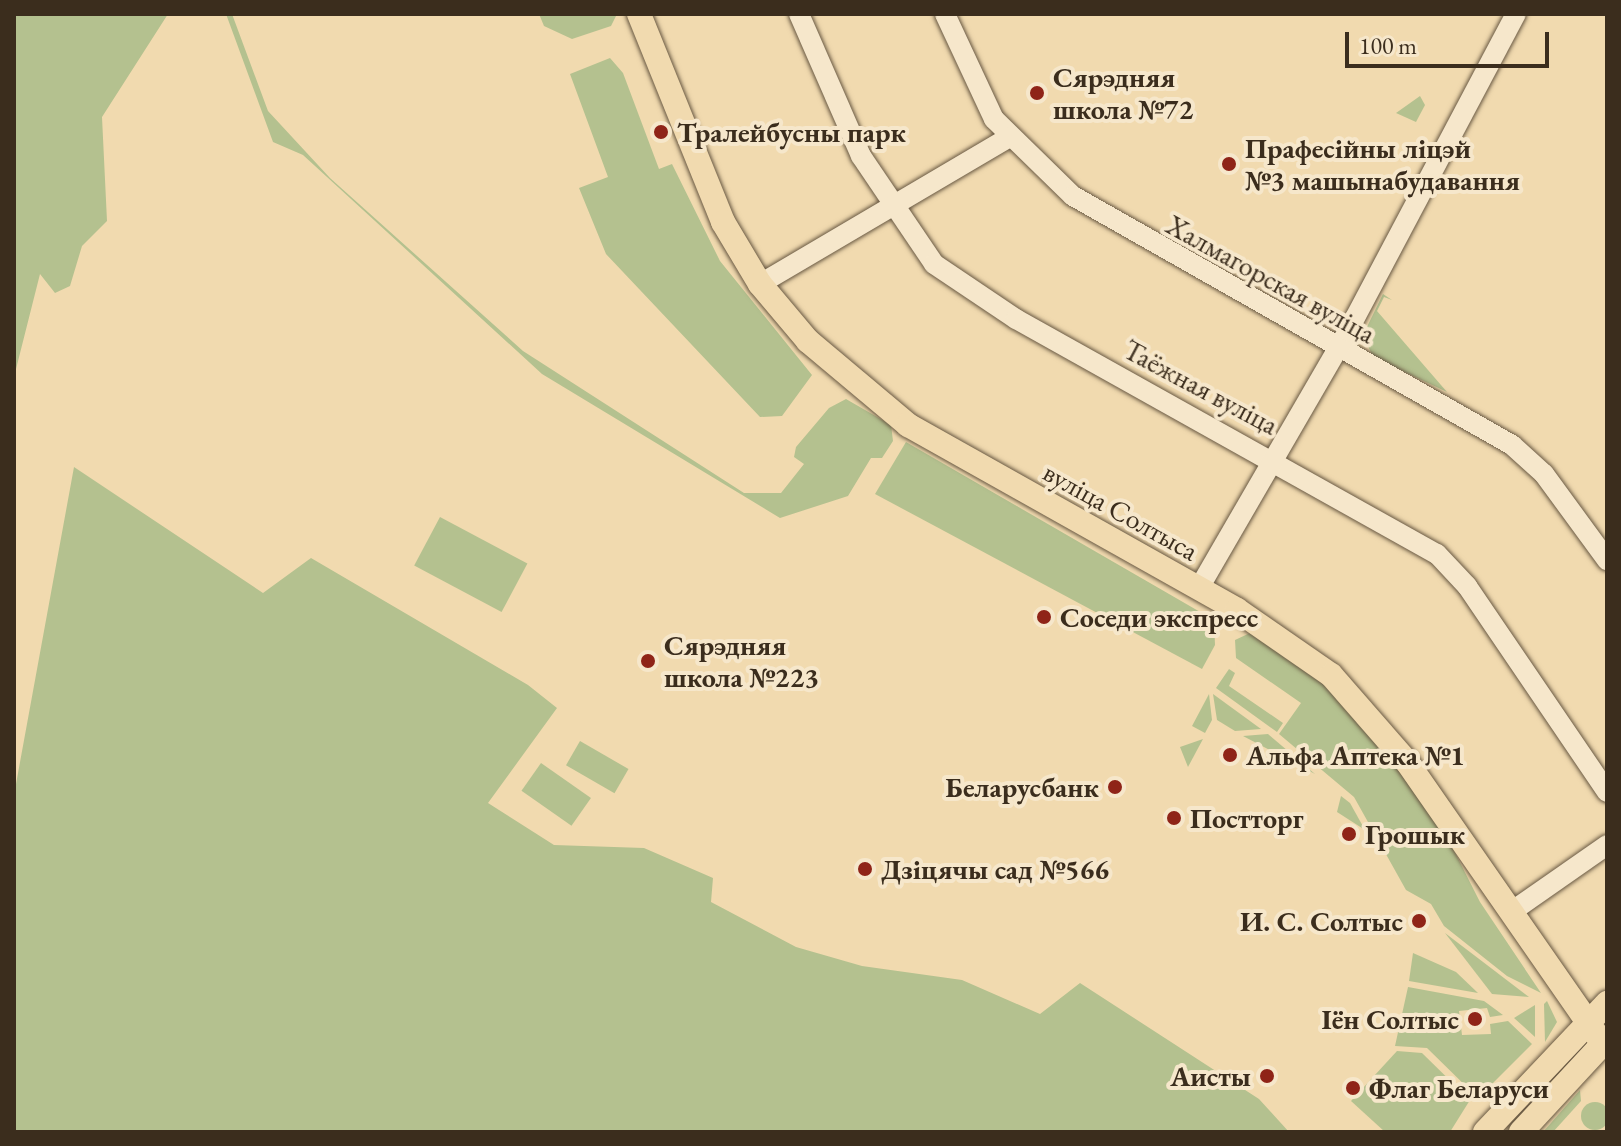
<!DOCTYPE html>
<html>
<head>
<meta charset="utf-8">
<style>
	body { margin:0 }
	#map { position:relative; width:1621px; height:1146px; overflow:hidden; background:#f1daaf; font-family:"EB Garamond",serif }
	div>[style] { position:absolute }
	.green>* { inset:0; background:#b4c18f; transform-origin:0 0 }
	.round { border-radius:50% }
	.roads { filter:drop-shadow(0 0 2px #685842) drop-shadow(0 0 2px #685842) }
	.minor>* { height:20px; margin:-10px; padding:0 10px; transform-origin:10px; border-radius:10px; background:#f6e7cb }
	.major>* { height:24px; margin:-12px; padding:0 12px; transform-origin:12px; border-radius:12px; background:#f1daaf }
	.dots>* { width:22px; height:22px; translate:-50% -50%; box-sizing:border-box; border:4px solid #f6e7cb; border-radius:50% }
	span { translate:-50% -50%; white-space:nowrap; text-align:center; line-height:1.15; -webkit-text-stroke:8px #f6e7cb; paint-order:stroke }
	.poi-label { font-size:28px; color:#3b2d1d; font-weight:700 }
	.left { translate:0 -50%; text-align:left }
	.right { translate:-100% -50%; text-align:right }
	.street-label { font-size:28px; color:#3b2d1d }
	.frame { position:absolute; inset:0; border:16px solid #3b2d1d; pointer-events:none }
	.scale { position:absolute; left:1345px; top:32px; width:204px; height:36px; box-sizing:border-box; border:4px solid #3b2d1d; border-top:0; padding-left:10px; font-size:24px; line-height:28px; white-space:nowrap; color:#3b2d1d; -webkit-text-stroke:6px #f6e7cb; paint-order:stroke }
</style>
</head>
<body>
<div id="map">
	<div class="green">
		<div style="clip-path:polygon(14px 14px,168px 14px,102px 117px,107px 221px,82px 246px,70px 286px,55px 293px,40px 274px,14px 377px)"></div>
		<div style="clip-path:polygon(226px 14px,232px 14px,268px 111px,330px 178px,523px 351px,744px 493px,781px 493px,804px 464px,794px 457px,796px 447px,829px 408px,846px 399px,891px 425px,893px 441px,882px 458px,871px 458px,848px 496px,780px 518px,542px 374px,303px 155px,273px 142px)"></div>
		<div style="clip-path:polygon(539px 14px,617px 14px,611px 26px,572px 39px,544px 26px)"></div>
		<div style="clip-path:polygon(610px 58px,623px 73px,659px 169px,672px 164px,720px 261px,812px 375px,782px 416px,760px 417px,606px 254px,579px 188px,608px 177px,570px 74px)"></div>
		<div style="clip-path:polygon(1420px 96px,1425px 105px,1416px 122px,1396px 113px)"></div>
		<div style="clip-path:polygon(1383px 294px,1392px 300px,1384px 297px,1377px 311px,1447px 392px,1373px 357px,1363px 335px)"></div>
		<div style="clip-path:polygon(906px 442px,1214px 620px,1215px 645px,1202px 669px,875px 494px)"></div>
		<div style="clip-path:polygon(74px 467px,263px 593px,311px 558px,528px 685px,557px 708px,488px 803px,554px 845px,644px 848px,713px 878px,711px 902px,796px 947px,862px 966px,962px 980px,1040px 1014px,1080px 983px,1259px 1099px,1289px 1132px,14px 1132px,14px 795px)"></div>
		<div style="left:440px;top:517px;width:99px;height:55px;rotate:28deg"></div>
		<div style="clip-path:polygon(1250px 633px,1303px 664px,1373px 733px,1442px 827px,1480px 902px,1541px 993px,1507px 976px,1444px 926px,1431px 904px,1406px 890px,1354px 797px,1279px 734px,1301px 703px,1236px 658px,1235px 640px)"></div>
		<div style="clip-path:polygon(1229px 669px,1235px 673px,1229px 686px,1283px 723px,1277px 732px,1216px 688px)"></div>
		<div style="clip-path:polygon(1209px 694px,1212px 720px,1205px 733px,1192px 726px)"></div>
		<div style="clip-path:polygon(1213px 694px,1261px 729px,1235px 731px,1217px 720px)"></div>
		<div style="clip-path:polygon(1268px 734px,1315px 774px,1243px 736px)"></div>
		<div style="clip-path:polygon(1203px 739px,1188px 767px,1180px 747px)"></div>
		<div style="left:580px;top:741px;width:56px;height:28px;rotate:30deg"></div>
		<div style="left:541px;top:763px;width:61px;height:34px;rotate:35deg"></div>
		<div style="clip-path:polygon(1341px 796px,1350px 803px,1365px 830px,1337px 812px)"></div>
		<div style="clip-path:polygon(1445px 933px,1529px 997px,1492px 994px)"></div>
		<div style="clip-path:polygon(1413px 953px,1456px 972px,1478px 993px,1409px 981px)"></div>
		<div style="clip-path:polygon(1408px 987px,1484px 1001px,1503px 1015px,1490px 1017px,1487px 1008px,1459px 1011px,1462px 1035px,1491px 1034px,1490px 1024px,1508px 1021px,1532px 1044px,1478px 1098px,1427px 1048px,1395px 1046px)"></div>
		<div style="clip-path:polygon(1547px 1001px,1557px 1022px,1545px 1042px,1544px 1004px)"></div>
		<div style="clip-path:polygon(1535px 1005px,1535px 1037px,1514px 1018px)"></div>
		<div style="clip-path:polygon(1397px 1051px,1422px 1053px,1470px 1100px,1450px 1132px,1385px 1132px,1351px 1101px)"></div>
		<div style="clip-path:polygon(1580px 1090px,1581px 1101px,1553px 1132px,1543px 1132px)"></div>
		<div class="round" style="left:1581px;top:1102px;width:28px;height:28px"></div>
	</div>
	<div class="roads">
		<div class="minor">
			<div style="left:799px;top:14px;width:155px;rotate:66.4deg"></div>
			<div style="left:861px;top:156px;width:130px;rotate:55.9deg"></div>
			<div style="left:934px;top:264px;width:99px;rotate:33.9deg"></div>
			<div style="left:1016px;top:319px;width:482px;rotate:29.2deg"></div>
			<div style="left:1437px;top:554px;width:44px;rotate:46.8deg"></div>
			<div style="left:1467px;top:586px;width:249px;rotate:55.8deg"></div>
			<div style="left:945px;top:14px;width:116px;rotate:65deg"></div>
			<div style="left:994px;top:119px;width:110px;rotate:44.3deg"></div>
			<div style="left:1073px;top:196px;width:505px;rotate:29.56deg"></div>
			<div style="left:1512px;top:445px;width:43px;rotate:42.2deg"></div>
			<div style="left:1544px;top:474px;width:107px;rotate:53.8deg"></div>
			<div style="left:760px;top:284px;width:288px;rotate:-30.5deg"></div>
			<div style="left:1199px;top:588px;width:297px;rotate:-59.9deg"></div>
			<div style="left:1348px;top:331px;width:359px;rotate:-62.1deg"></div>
			<div style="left:1511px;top:912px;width:117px;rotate:-34.9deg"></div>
		</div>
		<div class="major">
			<div style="left:639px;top:14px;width:224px;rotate:68deg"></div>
			<div style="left:723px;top:222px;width:72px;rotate:59.2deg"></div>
			<div style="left:760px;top:284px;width:75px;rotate:49.9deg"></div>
			<div style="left:808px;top:341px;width:131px;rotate:40deg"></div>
			<div style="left:908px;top:425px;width:377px;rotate:29.3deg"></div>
			<div style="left:1237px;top:610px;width:114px;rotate:34.7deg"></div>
			<div style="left:1331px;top:675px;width:116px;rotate:48.9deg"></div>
			<div style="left:1407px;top:762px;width:342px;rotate:55.2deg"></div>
			<div style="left:1485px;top:1132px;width:178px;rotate:-46.6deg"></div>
			<div style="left:1521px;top:1132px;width:127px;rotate:-47.2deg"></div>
		</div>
	</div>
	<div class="dots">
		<div style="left:1037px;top:93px;background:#8f2418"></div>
		<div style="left:661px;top:132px;background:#8f2418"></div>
		<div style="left:1229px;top:164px;background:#8f2418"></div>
		<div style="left:1044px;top:617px;background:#8f2418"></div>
		<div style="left:648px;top:661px;background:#8f2418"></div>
		<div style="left:1230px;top:755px;background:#8f2418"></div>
		<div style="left:1115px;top:787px;background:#8f2418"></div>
		<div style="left:1174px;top:818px;background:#8f2418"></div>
		<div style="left:1349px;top:834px;background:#8f2418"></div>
		<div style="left:865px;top:869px;background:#8f2418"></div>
		<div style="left:1419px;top:921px;background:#8f2418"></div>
		<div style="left:1475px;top:1019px;background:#8f2418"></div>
		<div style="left:1267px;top:1076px;background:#8f2418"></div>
		<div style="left:1353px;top:1088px;background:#8f2418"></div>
	</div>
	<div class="poi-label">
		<span class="left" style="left:1053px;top:93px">Сярэдняя<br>школа №72</span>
		<span class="left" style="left:677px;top:132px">Тралейбусны парк</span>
		<span class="left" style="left:1245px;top:164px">Прафесійны ліцэй<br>№3 машынабудавання</span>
		<span class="left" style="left:1060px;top:617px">Соседи экспресс</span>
		<span class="left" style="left:664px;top:661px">Сярэдняя<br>школа №223</span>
		<span class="left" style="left:1246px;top:755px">Альфа Аптека №1</span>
		<span class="right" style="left:1099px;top:787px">Беларусбанк</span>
		<span class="left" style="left:1190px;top:818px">Постторг</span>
		<span class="left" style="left:1365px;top:834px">Грошык</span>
		<span class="left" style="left:881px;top:869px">Дзіцячы сад №566</span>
		<span class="right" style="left:1403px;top:921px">И. С. Солтыс</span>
		<span class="right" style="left:1459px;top:1019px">Іён Солтыс</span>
		<span class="right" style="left:1251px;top:1076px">Аисты</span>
		<span class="left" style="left:1369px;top:1088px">Флаг Беларуси</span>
	</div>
	<div class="street-label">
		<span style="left:1271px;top:279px;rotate:29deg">Халмагорская вуліца</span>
		<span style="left:1201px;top:387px;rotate:28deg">Таёжная вуліца</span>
		<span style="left:1121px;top:511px;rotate:29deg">вуліца Солтыса</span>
	</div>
	<div class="frame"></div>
	<div class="scale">100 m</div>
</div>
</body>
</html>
